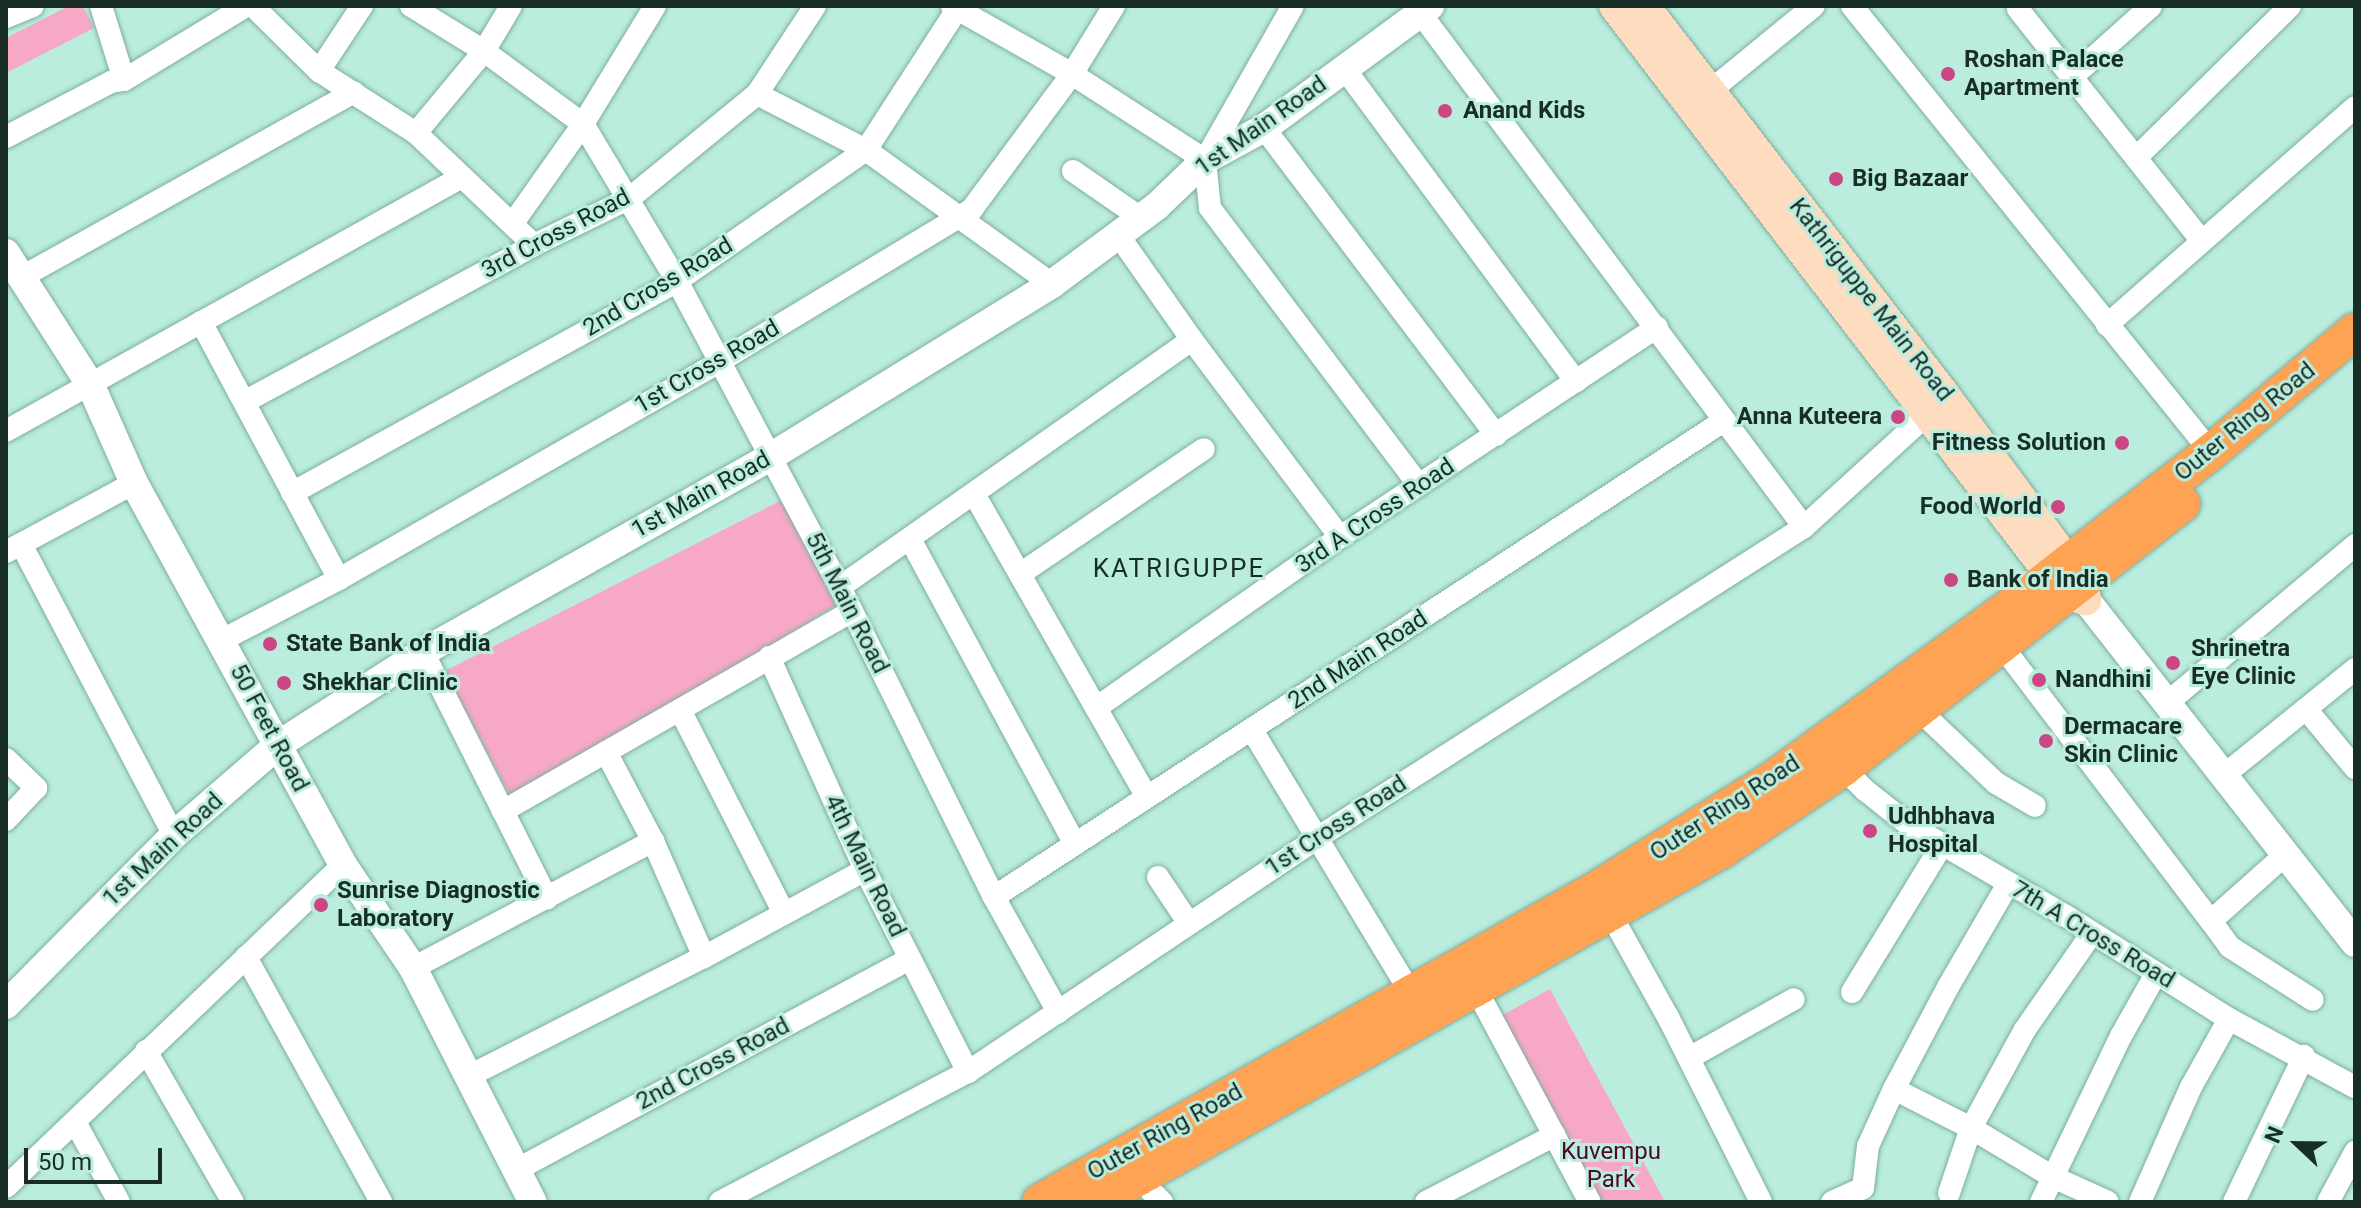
<!DOCTYPE html>
<html>
<head>
<meta charset="utf-8">
<style>
	body { margin:0 }
	#map { position:relative; width:2361px; height:1208px; overflow:hidden; background:#bbedde; font-family:Roboto,sans-serif }
	div>[style] { position:absolute }
	.green>* { inset:0; background:#f7a8c6 }
	.roads { filter:drop-shadow(0 0 2px #7daea0) drop-shadow(0 0 2px #7daea0) }
	.minor>* { height:22px; margin:-11px; padding:0 11px; transform-origin:11px; border-radius:11px; background:#fff }
	.tertiary>* { height:28px; margin:-14px; padding:0 14px; transform-origin:14px; border-radius:14px; background:#fff }
	.secondary>* { height:30px; margin:-15px; padding:0 15px; transform-origin:15px; border-radius:15px; background:#fedcbf }
	.trunk>* { height:36px; margin:-18px; padding:0 18px; transform-origin:18px; border-radius:18px; background:#fea254 }
	.dots>* { width:22px; height:22px; translate:-50% -50%; box-sizing:border-box; border:4px solid #bbedde; border-radius:50% }
	span { translate:-50% -50%; white-space:nowrap; text-align:center; line-height:1.15; -webkit-text-stroke:6px #bbedde; paint-order:stroke }
	.poi-label { font-size:24px; color:#192d27; font-weight:700 }
	.left { translate:0 -50%; text-align:left }
	.right { translate:-100% -50%; text-align:right }
	.street-label { font-size:24px; color:#192d27 }
	.park-label { font-size:24px; color:#4f072d }
	.neighbourhood-label { font-size:26px; color:#192d27; letter-spacing:2px }
	.frame { position:absolute; inset:0; border:8px solid #192d27; pointer-events:none }
	.north { position:absolute; left:2257px; top:1104px; width:80px; height:80px; -webkit-text-stroke:6px #bbedde; paint-order:stroke; rotate:292deg; font-size:22px; font-weight:700; line-height:32px; text-align:center; color:#192d27 }
	.north::after { content:''; display:block; margin:auto; width:28px; height:36px; background:#192d27; clip-path:polygon(50% 0,100% 100%,50% 72%,0 100%) }
	.scale { position:absolute; left:24px; top:1148px; width:138px; height:36px; box-sizing:border-box; border:4px solid #192d27; border-top:0; padding-left:10px; font-size:24px; line-height:28px; white-space:nowrap; color:#192d27; -webkit-text-stroke:6px #bbedde; paint-order:stroke }
</style>
</head>
<body>
<div id="map">
	<div class="green">
		<div style="clip-path:polygon(69px 6px,83px 6px,94px 28px,6px 73px,6px 38px)"></div>
		<div style="clip-path:polygon(784px 499px,836px 605px,585px 759px,511px 798px,445px 671px)"></div>
		<div style="clip-path:polygon(1550px 989px,1665px 1202px,1596px 1202px,1497px 1018px)"></div>
	</div>
	<div class="roads">
		<div class="minor">
			<div style="left:101px;top:6px;width:77px;rotate:72.7deg"></div>
			<div style="left:253px;top:6px;width:93px;rotate:44.6deg"></div>
			<div style="left:362px;top:6px;width:78px;rotate:123.5deg"></div>
			<div style="left:319px;top:71px;width:115px;rotate:32.6deg"></div>
			<div style="left:416px;top:133px;width:163px;rotate:43.5deg"></div>
			<div style="left:411px;top:6px;width:86px;rotate:31.7deg"></div>
			<div style="left:484px;top:51px;width:123px;rotate:36.4deg"></div>
			<div style="left:583px;top:124px;width:183px;rotate:59.1deg"></div>
			<div style="left:677px;top:281px;width:347px;rotate:62deg"></div>
			<div style="left:840px;top:587px;width:346px;rotate:63.6deg"></div>
			<div style="left:994px;top:897px;width:132px;rotate:60.9deg"></div>
			<div style="left:952px;top:6px;width:138px;rotate:29.5deg"></div>
			<div style="left:1072px;top:74px;width:158px;rotate:32.9deg"></div>
			<div style="left:1415px;top:6px;width:650px;rotate:53.25deg"></div>
			<div style="left:1852px;top:6px;width:573px;rotate:51.17deg"></div>
			<div style="left:2018px;top:9px;width:296px;rotate:51.6deg"></div>
			<div style="left:6px;top:17px;width:29px;rotate:-22deg"></div>
			<div style="left:1344px;top:68px;width:390px;rotate:53.5deg"></div>
			<div style="left:2072px;top:77px;width:106px;rotate:-41.9deg"></div>
			<div style="left:1710px;top:91px;width:134px;rotate:-39.3deg"></div>
			<div style="left:757px;top:94px;width:123px;rotate:27.2deg"></div>
			<div style="left:866px;top:150px;width:229px;rotate:35.8deg"></div>
			<div style="left:1264px;top:128px;width:385px;rotate:52.9deg"></div>
			<div style="left:416px;top:133px;width:107px;rotate:-50.3deg"></div>
			<div style="left:484px;top:51px;width:52px;rotate:-59deg"></div>
			<div style="left:6px;top:137px;width:119px;rotate:-27.6deg"></div>
			<div style="left:111px;top:82px;width:13px;rotate:-9deg"></div>
			<div style="left:124px;top:80px;width:143px;rotate:-31.2deg"></div>
			<div style="left:2136px;top:158px;width:216px;rotate:-44.6deg"></div>
			<div style="left:1205px;top:160px;width:48px;rotate:84.1deg"></div>
			<div style="left:1210px;top:208px;width:347px;rotate:53deg"></div>
			<div style="left:1205px;top:160px;width:177px;rotate:-60.3deg"></div>
			<div style="left:1073px;top:171px;width:83px;rotate:34.7deg"></div>
			<div style="left:513px;top:223px;width:121px;rotate:-54.7deg"></div>
			<div style="left:583px;top:124px;width:138px;rotate:-58.6deg"></div>
			<div style="left:1119px;top:236px;width:127px;rotate:54.9deg"></div>
			<div style="left:1192px;top:340px;width:246px;rotate:53.1deg"></div>
			<div style="left:20px;top:278px;width:382px;rotate:-29.1deg"></div>
			<div style="left:201px;top:322px;width:292px;rotate:61.8deg"></div>
			<div style="left:2107px;top:325px;width:330px;rotate:-41.3deg"></div>
			<div style="left:246px;top:401px;width:328px;rotate:-28.4deg"></div>
			<div style="left:534px;top:245px;width:107px;rotate:-26.1deg"></div>
			<div style="left:630px;top:198px;width:164px;rotate:-39.3deg"></div>
			<div style="left:757px;top:94px;width:105px;rotate:-56.6deg"></div>
			<div style="left:6px;top:431px;width:520px;rotate:-29.13deg"></div>
			<div style="left:292px;top:493px;width:440px;rotate:-28.8deg"></div>
			<div style="left:677px;top:281px;width:230px;rotate:-34.7deg"></div>
			<div style="left:866px;top:150px;width:171px;rotate:-57.1deg"></div>
			<div style="left:974px;top:494px;width:349px;rotate:60.3deg"></div>
			<div style="left:910px;top:539px;width:347px;rotate:61.6deg"></div>
			<div style="left:21px;top:544px;width:329px;rotate:62.3deg"></div>
			<div style="left:6px;top:552px;width:145px;rotate:-28.3deg"></div>
			<div style="left:1020px;top:574px;width:222px;rotate:-34.2deg"></div>
			<div style="left:840px;top:587px;width:430px;rotate:-35.1deg"></div>
			<div style="left:222px;top:640px;width:132px;rotate:-27.5deg"></div>
			<div style="left:339px;top:579px;width:435px;rotate:-29.7deg"></div>
			<div style="left:717px;top:363px;width:298px;rotate:-31.1deg"></div>
			<div style="left:972px;top:209px;width:168px;rotate:-53.5deg"></div>
			<div style="left:1072px;top:74px;width:80px;rotate:-58.3deg"></div>
			<div style="left:2002px;top:646px;width:345px;rotate:52.8deg"></div>
			<div style="left:2211px;top:921px;width:99px;rotate:-41.7deg"></div>
			<div style="left:423px;top:652px;width:276px;rotate:63.3deg"></div>
			<div style="left:769px;top:657px;width:234px;rotate:65.7deg"></div>
			<div style="left:865px;top:870px;width:227px;rotate:63deg"></div>
			<div style="left:2167px;top:703px;width:246px;rotate:-40deg"></div>
			<div style="left:1096px;top:708px;width:298px;rotate:-35deg"></div>
			<div style="left:1340px;top:537px;width:380px;rotate:-33.5deg"></div>
			<div style="left:2306px;top:709px;width:77px;rotate:50.3deg"></div>
			<div style="left:680px;top:710px;width:228px;rotate:62.9deg"></div>
			<div style="left:1919px;top:710px;width:106px;rotate:43.5deg"></div>
			<div style="left:1996px;top:783px;width:45px;rotate:30.5deg"></div>
			<div style="left:1252px;top:730px;width:308px;rotate:58.9deg"></div>
			<div style="left:606px;top:752px;width:101px;rotate:62.2deg"></div>
			<div style="left:653px;top:841px;width:127px;rotate:66.3deg"></div>
			<div style="left:6px;top:759px;width:42px;rotate:44deg"></div>
			<div style="left:36px;top:788px;width:44px;rotate:133.2deg"></div>
			<div style="left:1843px;top:768px;width:31px;rotate:45deg"></div>
			<div style="left:1865px;top:790px;width:56px;rotate:38.5deg"></div>
			<div style="left:1909px;top:825px;width:181px;rotate:30.1deg"></div>
			<div style="left:2066px;top:916px;width:193px;rotate:32.3deg"></div>
			<div style="left:2229px;top:1019px;width:143px;rotate:28.4deg"></div>
			<div style="left:2223px;top:776px;width:170px;rotate:-39deg"></div>
			<div style="left:503px;top:811px;width:402px;rotate:-29.8deg"></div>
			<div style="left:1158px;top:877px;width:54px;rotate:56.3deg"></div>
			<div style="left:994px;top:897px;width:869px;rotate:-33.12deg"></div>
			<div style="left:1610px;top:913px;width:119px;rotate:60.9deg"></div>
			<div style="left:1668px;top:1017px;width:207px;rotate:63.3deg"></div>
			<div style="left:2211px;top:921px;width:32px;rotate:54deg"></div>
			<div style="left:2230px;top:947px;width:98px;rotate:32.6deg"></div>
			<div style="left:246px;top:957px;width:280px;rotate:61.1deg"></div>
			<div style="left:413px;top:968px;width:272px;rotate:-27.9deg"></div>
			<div style="left:1475px;top:987px;width:244px;rotate:61.9deg"></div>
			<div style="left:1852px;top:992px;width:172px;rotate:-58.5deg"></div>
			<div style="left:146px;top:1051px;width:174px;rotate:60.1deg"></div>
			<div style="left:1689px;top:1058px;width:120px;rotate:-29.3deg"></div>
			<div style="left:471px;top:1075px;width:261px;rotate:-26.9deg"></div>
			<div style="left:704px;top:957px;width:183px;rotate:-28.4deg"></div>
			<div style="left:1894px;top:1089px;width:86px;rotate:26.9deg"></div>
			<div style="left:1971px;top:1128px;width:96px;rotate:30.9deg"></div>
			<div style="left:2053px;top:1177px;width:60px;rotate:24.4deg"></div>
			<div style="left:75px;top:1122px;width:91px;rotate:61.2deg"></div>
			<div style="left:516px;top:1170px;width:447px;rotate:-28.2deg"></div>
			<div style="left:1138px;top:1178px;width:34px;rotate:45deg"></div>
			<div style="left:6px;top:1187px;width:466px;rotate:-43.7deg"></div>
			<div style="left:1949px;top:1193px;width:69px;rotate:-71.3deg"></div>
			<div style="left:1971px;top:1128px;width:111px;rotate:-61.3deg"></div>
			<div style="left:2024px;top:1031px;width:119px;rotate:-55.2deg"></div>
			<div style="left:720px;top:1202px;width:280px;rotate:-27.7deg"></div>
			<div style="left:968px;top:1072px;width:420px;rotate:-33.8deg"></div>
			<div style="left:1317px;top:838px;width:578px;rotate:-32.56deg"></div>
			<div style="left:1804px;top:527px;width:169px;rotate:-42.4deg"></div>
			<div style="left:1426px;top:1202px;width:145px;rotate:-27.4deg"></div>
			<div style="left:1832px;top:1202px;width:34px;rotate:-24deg"></div>
			<div style="left:1863px;top:1188px;width:42px;rotate:-83.2deg"></div>
			<div style="left:1868px;top:1146px;width:63px;rotate:-65.5deg"></div>
			<div style="left:1894px;top:1089px;width:115px;rotate:-62.1deg"></div>
			<div style="left:1948px;top:987px;width:119px;rotate:-59.8deg"></div>
			<div style="left:2041px;top:1202px;width:184px;rotate:-64.3deg"></div>
			<div style="left:2121px;top:1036px;width:71px;rotate:-60.6deg"></div>
			<div style="left:2140px;top:1202px;width:126px;rotate:-66.1deg"></div>
			<div style="left:2191px;top:1087px;width:78px;rotate:-60.8deg"></div>
			<div style="left:2234px;top:1202px;width:162px;rotate:-64.4deg"></div>
			<div style="left:2328px;top:1202px;width:57px;rotate:-61.6deg"></div>
		</div>
		<div class="tertiary">
			<div style="left:6px;top:253px;width:158px;rotate:57.4deg"></div>
			<div style="left:91px;top:386px;width:106px;rotate:66.1deg"></div>
			<div style="left:134px;top:483px;width:435px;rotate:61.3deg"></div>
			<div style="left:343px;top:865px;width:125px;rotate:55.8deg"></div>
			<div style="left:413px;top:968px;width:263px;rotate:62.9deg"></div>
			<div style="left:2086px;top:600px;width:436px;rotate:51.9deg"></div>
			<div style="left:6px;top:1005px;width:239px;rotate:-45.3deg"></div>
			<div style="left:174px;top:835px;width:138px;rotate:-40.9deg"></div>
			<div style="left:278px;top:745px;width:172px;rotate:-32.7deg"></div>
			<div style="left:423px;top:652px;width:398px;rotate:-29.3deg"></div>
			<div style="left:770px;top:457px;width:331px;rotate:-31.5deg"></div>
			<div style="left:1052px;top:284px;width:131px;rotate:-36.6deg"></div>
			<div style="left:1157px;top:206px;width:66px;rotate:-43.8deg"></div>
			<div style="left:1205px;top:160px;width:67px;rotate:-28.5deg"></div>
			<div style="left:1264px;top:128px;width:206px;rotate:-36.3deg"></div>
		</div>
		<div class="secondary">
			<div style="left:1614px;top:6px;width:718px;rotate:52.52deg"></div>
			<div style="left:2051px;top:576px;width:25px;rotate:48deg"></div>
			<div style="left:2068px;top:595px;width:19px;rotate:16deg"></div>
			<div style="left:2086px;top:600px;width:18px;rotate:-99deg"></div>
			<div style="left:2083px;top:582px;width:231px;rotate:-126.4deg"></div>
			<div style="left:1946px;top:396px;width:493px;rotate:-127.7deg"></div>
		</div>
		<div class="trunk">
			<div style="left:1040px;top:1202px;width:633px;rotate:-29.32deg"></div>
			<div style="left:1592px;top:892px;width:208px;rotate:-31.9deg"></div>
			<div style="left:1769px;top:782px;width:326px;rotate:-36deg"></div>
			<div style="left:2033px;top:590px;width:225px;rotate:-37.8deg"></div>
			<div style="left:2211px;top:452px;width:188px;rotate:-40deg"></div>
			<div style="left:1095px;top:1202px;width:719px;rotate:-29.31deg"></div>
			<div style="left:1722px;top:850px;width:146px;rotate:-34.1deg"></div>
			<div style="left:1843px;top:768px;width:430px;rotate:-37.9deg"></div>
		</div>
	</div>
	<div class="dots">
		<div style="left:1948px;top:74px;background:#cc4685"></div>
		<div style="left:1445px;top:111px;background:#cc4685"></div>
		<div style="left:1836px;top:179px;background:#cc4685"></div>
		<div style="left:1898px;top:417px;background:#cc4685"></div>
		<div style="left:2122px;top:443px;background:#cc4685"></div>
		<div style="left:2058px;top:507px;background:#cc4685"></div>
		<div style="left:1951px;top:580px;background:#cc4685"></div>
		<div style="left:270px;top:644px;background:#cc4685"></div>
		<div style="left:2173px;top:663px;background:#cc4685"></div>
		<div style="left:2039px;top:680px;background:#cc4685"></div>
		<div style="left:284px;top:683px;background:#cc4685"></div>
		<div style="left:2046px;top:741px;background:#cc4685"></div>
		<div style="left:1870px;top:831px;background:#cc4685"></div>
		<div style="left:321px;top:905px;background:#cc4685"></div>
	</div>
	<div class="poi-label">
		<span class="left" style="left:1964px;top:74px">Roshan Palace<br>Apartment</span>
		<span class="left" style="left:1463px;top:111px">Anand Kids</span>
		<span class="left" style="left:1852px;top:179px">Big Bazaar</span>
		<span class="right" style="left:1882px;top:417px">Anna Kuteera</span>
		<span class="right" style="left:2106px;top:443px">Fitness Solution</span>
		<span class="right" style="left:2042px;top:507px">Food World</span>
		<span class="left" style="left:1967px;top:580px">Bank of India</span>
		<span class="left" style="left:286px;top:644px">State Bank of India</span>
		<span class="left" style="left:2191px;top:663px">Shrinetra<br>Eye Clinic</span>
		<span class="left" style="left:2055px;top:680px">Nandhini</span>
		<span class="left" style="left:302px;top:683px">Shekhar Clinic</span>
		<span class="left" style="left:2064px;top:741px">Dermacare<br>Skin Clinic</span>
		<span class="left" style="left:1888px;top:831px">Udhbhava<br>Hospital</span>
		<span class="left" style="left:337px;top:905px">Sunrise Diagnostic<br>Laboratory</span>
	</div>
	<div class="street-label">
		<span style="left:1261px;top:126px;rotate:-35deg">1st Main Road</span>
		<span style="left:556px;top:234px;rotate:-28deg">3rd Cross Road</span>
		<span style="left:658px;top:287px;rotate:-31deg">2nd Cross Road</span>
		<span style="left:1871px;top:300px;rotate:52deg">Kathriguppe Main Road</span>
		<span style="left:707px;top:367px;rotate:-30deg">1st Cross Road</span>
		<span style="left:2245px;top:422px;rotate:-39deg">Outer Ring Road</span>
		<span style="left:701px;top:495px;rotate:-29deg">1st Main Road</span>
		<span style="left:1375px;top:516px;rotate:-34deg">3rd A Cross Road</span>
		<span style="left:847px;top:603px;rotate:63deg">5th Main Road</span>
		<span style="left:1358px;top:660px;rotate:-33deg">2nd Main Road</span>
		<span style="left:269px;top:728px;rotate:62deg">50 Feet Road</span>
		<span style="left:1725px;top:808px;rotate:-33deg">Outer Ring Road</span>
		<span style="left:1336px;top:826px;rotate:-33deg">1st Cross Road</span>
		<span style="left:163px;top:850px;rotate:-43deg">1st Main Road</span>
		<span style="left:865px;top:866px;rotate:64deg">4th Main Road</span>
		<span style="left:2093px;top:935px;rotate:31deg">7th A Cross Road</span>
		<span style="left:713px;top:1064px;rotate:-28deg">2nd Cross Road</span>
		<span style="left:1165px;top:1132px;rotate:-29deg">Outer Ring Road</span>
	</div>
	<div class="park-label">
		<span style="left:1611px;top:1166px">Kuvempu<br>Park</span>
	</div>
	<div class="neighbourhood-label">
		<span style="left:1179px;top:569px">KATRIGUPPE</span>
	</div>
	<div class="frame"></div>
	<div class="north">N</div>
	<div class="scale">50 m</div>
</div>
</body>
</html>
